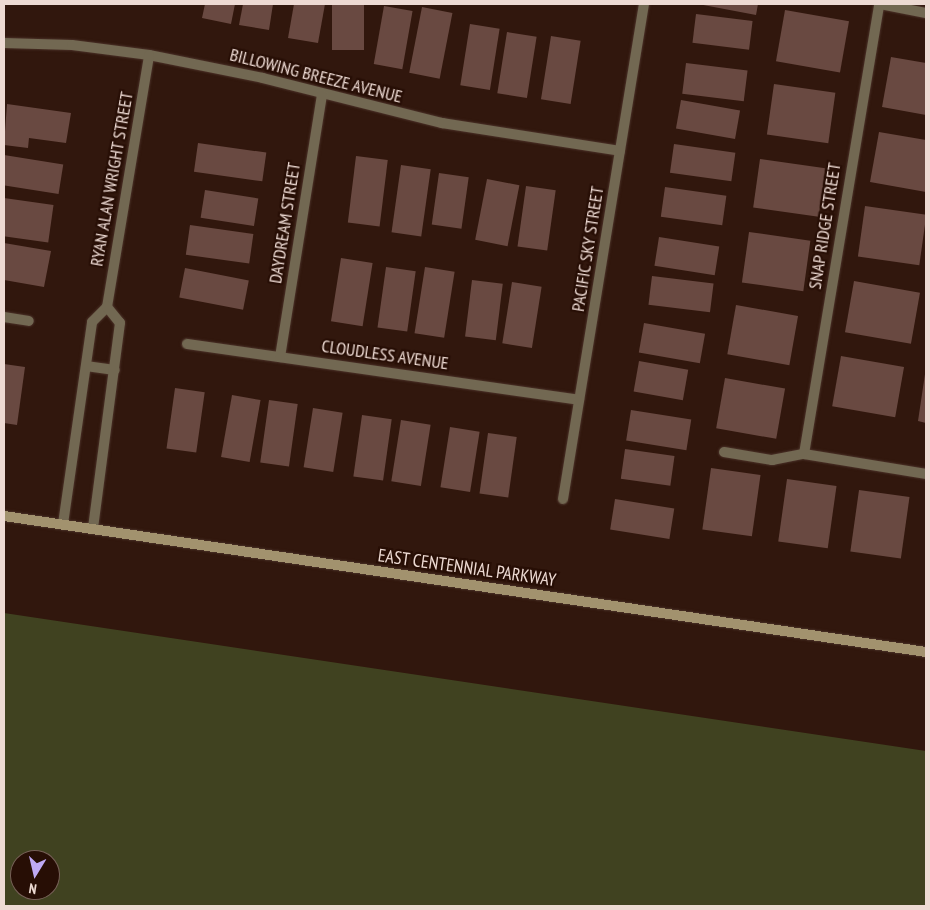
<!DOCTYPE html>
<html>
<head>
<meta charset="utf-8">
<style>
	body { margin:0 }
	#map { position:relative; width:930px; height:910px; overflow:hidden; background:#31170d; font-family:"PT Sans Narrow",sans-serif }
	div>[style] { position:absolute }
	.green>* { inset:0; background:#404220 }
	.building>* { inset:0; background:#694941; transform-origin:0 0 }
	.roads { filter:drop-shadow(0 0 1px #4b3229) drop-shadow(0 0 1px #4b3229) }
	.lane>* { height:10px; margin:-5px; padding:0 5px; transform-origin:5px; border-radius:5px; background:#726852 }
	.street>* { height:10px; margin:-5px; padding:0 5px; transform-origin:5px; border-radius:5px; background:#726852 }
	.secondary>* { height:10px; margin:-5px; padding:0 5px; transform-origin:5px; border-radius:5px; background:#a2926e }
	span { translate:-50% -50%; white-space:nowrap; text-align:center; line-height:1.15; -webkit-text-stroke:4.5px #270e05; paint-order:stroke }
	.street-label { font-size:18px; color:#eddad3 }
	.frame { position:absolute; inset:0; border:5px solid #eddad3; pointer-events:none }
	.north { position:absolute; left:10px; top:850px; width:50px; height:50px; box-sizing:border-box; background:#270e05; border:1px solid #766057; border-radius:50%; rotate:189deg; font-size:14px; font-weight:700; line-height:20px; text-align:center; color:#eddad3 }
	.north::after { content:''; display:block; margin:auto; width:18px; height:22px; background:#bfa9f4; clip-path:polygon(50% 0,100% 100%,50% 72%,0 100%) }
</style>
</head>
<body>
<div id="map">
	<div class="green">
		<div style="clip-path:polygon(evenodd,4px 613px,926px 751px,926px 906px,4px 906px,4px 613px,20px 860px,50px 860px,50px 890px,20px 890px,20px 860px)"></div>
	</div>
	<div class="building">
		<div style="clip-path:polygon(205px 4px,235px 4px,231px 24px,202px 18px)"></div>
		<div style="clip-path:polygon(243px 4px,273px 4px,269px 30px,239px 25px)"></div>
		<div style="clip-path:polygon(294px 4px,325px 4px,318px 43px,288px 38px)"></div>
		<div style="left:332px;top:4px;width:32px;height:46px"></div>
		<div style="clip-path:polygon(698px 4px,758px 4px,756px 15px)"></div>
		<div style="left:384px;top:6px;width:29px;height:59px;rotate:10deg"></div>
		<div style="left:422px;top:7px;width:31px;height:67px;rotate:11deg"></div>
		<div style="left:785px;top:10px;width:65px;height:52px;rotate:10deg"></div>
		<div style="left:696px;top:14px;width:57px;height:29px;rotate:7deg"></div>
		<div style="left:470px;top:24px;width:30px;height:62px;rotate:9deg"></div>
		<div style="left:507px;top:32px;width:30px;height:62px;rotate:9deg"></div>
		<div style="left:551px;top:36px;width:30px;height:64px;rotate:9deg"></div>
		<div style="clip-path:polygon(891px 57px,926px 63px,926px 115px,882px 107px)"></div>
		<div style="left:686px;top:63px;width:62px;height:31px;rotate:7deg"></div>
		<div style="left:774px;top:84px;width:62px;height:51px;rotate:8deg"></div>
		<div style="left:681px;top:100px;width:60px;height:29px;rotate:10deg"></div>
		<div style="clip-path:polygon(7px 104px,71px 113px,66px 143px,29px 138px,28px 148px,4px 145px)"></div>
		<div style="clip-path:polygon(879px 132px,926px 140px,926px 192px,870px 182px)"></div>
		<div style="left:198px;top:143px;width:69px;height:29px;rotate:8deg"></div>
		<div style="left:674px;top:144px;width:62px;height:29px;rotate:8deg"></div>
		<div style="left:4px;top:155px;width:60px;height:30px;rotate:9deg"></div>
		<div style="left:356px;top:156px;width:32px;height:67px;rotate:7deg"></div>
		<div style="left:760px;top:159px;width:66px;height:49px;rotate:8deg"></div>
		<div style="left:401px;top:165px;width:30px;height:68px;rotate:8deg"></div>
		<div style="left:439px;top:173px;width:30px;height:52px;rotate:8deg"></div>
		<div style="left:487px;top:179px;width:33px;height:62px;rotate:11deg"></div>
		<div style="left:526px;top:186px;width:30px;height:61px;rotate:8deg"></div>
		<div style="left:665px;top:187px;width:62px;height:30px;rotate:8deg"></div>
		<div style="left:205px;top:190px;width:54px;height:28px;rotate:9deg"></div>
		<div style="left:4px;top:198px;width:50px;height:38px;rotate:8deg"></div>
		<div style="left:865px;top:206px;width:62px;height:51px;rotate:8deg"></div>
		<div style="left:190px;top:225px;width:64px;height:30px;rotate:8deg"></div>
		<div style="left:749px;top:232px;width:62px;height:51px;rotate:8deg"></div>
		<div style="left:659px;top:237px;width:61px;height:29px;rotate:9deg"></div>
		<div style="clip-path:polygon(4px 243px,51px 251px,44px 287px,4px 280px)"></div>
		<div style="left:341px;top:258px;width:32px;height:64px;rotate:9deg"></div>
		<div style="left:386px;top:267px;width:30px;height:61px;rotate:8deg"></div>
		<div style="left:425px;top:267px;width:30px;height:67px;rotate:9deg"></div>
		<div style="left:185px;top:268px;width:65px;height:30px;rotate:11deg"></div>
		<div style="left:652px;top:276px;width:62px;height:29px;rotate:7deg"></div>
		<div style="left:472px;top:280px;width:31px;height:57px;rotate:7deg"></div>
		<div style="left:854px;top:281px;width:67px;height:52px;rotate:10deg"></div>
		<div style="left:512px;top:282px;width:30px;height:62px;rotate:9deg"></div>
		<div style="left:736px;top:305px;width:63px;height:50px;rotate:10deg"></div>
		<div style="left:644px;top:323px;width:62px;height:30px;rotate:10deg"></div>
		<div style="left:841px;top:356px;width:64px;height:51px;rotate:10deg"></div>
		<div style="left:639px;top:361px;width:50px;height:31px;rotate:10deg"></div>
		<div style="clip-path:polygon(4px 364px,25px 367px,17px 425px,4px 423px)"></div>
		<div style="clip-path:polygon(925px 374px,926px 374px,926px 423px,918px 421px)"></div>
		<div style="left:725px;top:378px;width:61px;height:51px;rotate:10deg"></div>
		<div style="left:175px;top:388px;width:30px;height:61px;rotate:8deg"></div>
		<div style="left:232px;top:395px;width:29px;height:63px;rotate:10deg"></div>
		<div style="left:269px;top:400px;width:29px;height:63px;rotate:8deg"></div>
		<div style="left:313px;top:408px;width:30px;height:60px;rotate:9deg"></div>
		<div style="left:631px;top:410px;width:61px;height:31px;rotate:9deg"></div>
		<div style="left:362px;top:415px;width:30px;height:62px;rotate:8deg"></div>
		<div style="left:401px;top:420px;width:30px;height:62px;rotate:9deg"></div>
		<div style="left:450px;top:427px;width:30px;height:61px;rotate:9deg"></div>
		<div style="left:488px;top:433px;width:29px;height:61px;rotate:8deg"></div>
		<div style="left:625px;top:449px;width:50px;height:30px;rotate:8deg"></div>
		<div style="left:711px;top:468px;width:50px;height:62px;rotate:8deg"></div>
		<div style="left:787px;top:479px;width:50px;height:63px;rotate:8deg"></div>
		<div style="left:859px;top:490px;width:51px;height:62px;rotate:8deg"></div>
		<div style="left:615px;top:499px;width:60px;height:31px;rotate:9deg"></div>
	</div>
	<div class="roads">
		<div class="lane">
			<div style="left:86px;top:366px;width:29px;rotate:8deg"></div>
		</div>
		<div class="street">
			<div style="left:880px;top:4px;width:47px;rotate:11.1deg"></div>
			<div style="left:4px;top:43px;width:68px;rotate:1.7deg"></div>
			<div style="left:72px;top:45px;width:78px;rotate:7.4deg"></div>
			<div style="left:149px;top:55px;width:116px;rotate:11.4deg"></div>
			<div style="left:263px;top:78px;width:185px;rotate:14.1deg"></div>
			<div style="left:442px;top:123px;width:180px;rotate:8.9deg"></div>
			<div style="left:4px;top:317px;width:25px;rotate:9deg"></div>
			<div style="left:187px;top:344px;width:396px;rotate:8.1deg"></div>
			<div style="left:280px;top:357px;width:266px;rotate:-80.9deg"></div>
			<div style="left:724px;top:452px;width:49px;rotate:9.5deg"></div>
			<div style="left:772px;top:460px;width:33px;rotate:-11deg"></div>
			<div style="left:804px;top:454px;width:124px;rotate:9.3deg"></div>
			<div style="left:804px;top:454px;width:456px;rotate:-80.5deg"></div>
			<div style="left:563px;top:499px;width:502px;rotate:-80.71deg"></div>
			<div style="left:63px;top:524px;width:204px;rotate:-81.8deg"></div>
			<div style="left:92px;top:322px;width:21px;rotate:-45deg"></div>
			<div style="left:107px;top:307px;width:255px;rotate:-80.5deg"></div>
			<div style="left:93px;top:528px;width:207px;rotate:-82.5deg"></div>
			<div style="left:120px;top:323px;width:21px;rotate:-129deg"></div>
		</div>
		<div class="secondary">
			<div style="left:4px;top:516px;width:932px;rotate:8.39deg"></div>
		</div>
	</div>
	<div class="street-label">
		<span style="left:316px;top:76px;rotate:14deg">BILLOWING BREEZE AVENUE</span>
		<span style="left:112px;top:179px;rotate:-80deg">RYAN ALAN WRIGHT STREET</span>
		<span style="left:285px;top:223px;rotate:-81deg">DAYDREAM STREET</span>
		<span style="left:825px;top:226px;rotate:-81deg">SNAP RIDGE STREET</span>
		<span style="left:588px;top:249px;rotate:-81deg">PACIFIC SKY STREET</span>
		<span style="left:385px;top:355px;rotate:8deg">CLOUDLESS AVENUE</span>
		<span style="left:467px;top:568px;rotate:8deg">EAST CENTENNIAL PARKWAY</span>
	</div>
	<div class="frame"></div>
	<div class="north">N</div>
</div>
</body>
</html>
